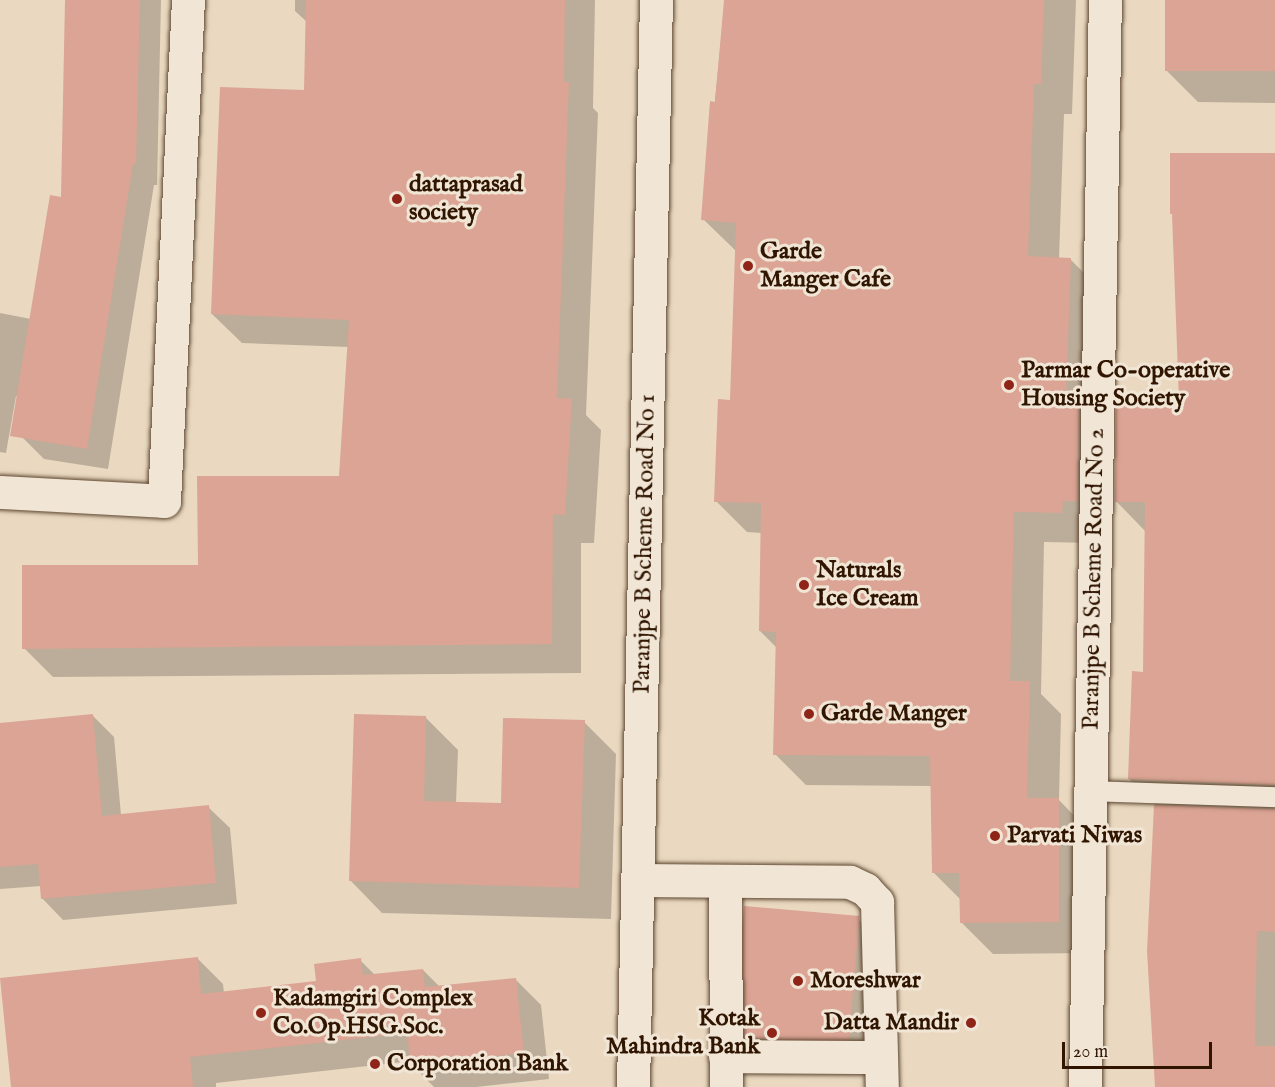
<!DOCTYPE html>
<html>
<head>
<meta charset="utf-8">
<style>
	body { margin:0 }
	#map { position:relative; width:1275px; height:1087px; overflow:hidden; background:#ead9c0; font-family:"IM FELL English",serif }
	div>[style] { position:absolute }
	.shadow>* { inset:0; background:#0003 }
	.building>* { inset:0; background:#dba494; transform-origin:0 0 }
	.roads { filter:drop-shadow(0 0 2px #5e4630) drop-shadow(0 0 2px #5e4630) }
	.lane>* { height:20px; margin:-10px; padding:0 10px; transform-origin:10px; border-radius:10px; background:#f1e6d6 }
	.street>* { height:33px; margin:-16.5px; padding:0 16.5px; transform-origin:16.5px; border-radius:16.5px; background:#f1e6d6 }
	.secondary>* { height:33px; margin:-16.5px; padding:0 16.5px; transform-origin:16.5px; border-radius:16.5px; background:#f1e6d6 }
	.dots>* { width:16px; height:16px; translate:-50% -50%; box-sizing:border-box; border:3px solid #f1e6d6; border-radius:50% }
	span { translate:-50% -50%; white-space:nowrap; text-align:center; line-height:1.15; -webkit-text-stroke:6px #f1e6d6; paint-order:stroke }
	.poi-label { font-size:24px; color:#301500; font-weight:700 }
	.left { translate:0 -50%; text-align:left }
	.right { translate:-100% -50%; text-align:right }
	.street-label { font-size:24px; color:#301500 }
	.scale { position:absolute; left:1062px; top:1042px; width:150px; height:27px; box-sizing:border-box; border:3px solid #301500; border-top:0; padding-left:8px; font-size:18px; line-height:21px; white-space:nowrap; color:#301500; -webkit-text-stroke:4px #f1e6d6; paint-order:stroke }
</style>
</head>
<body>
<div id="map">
	<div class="shadow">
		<div style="clip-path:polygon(67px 0,161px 0,157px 185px,154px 185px,108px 469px,44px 459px,22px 437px,22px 397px,16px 396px,6px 453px,0 452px,0 313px,31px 319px,63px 198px)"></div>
		<div style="clip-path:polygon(295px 0,595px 0,593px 108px,598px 113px,586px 415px,601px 430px,594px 543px,581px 543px,581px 673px,53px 677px,24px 648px,200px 566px,340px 477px,349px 347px,242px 343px,212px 314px,305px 92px,307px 22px,295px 11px)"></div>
		<div style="clip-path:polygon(725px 0,1076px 0,1072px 114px,1064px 114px,1059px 259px,1070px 259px,1101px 290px,1093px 543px,1044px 542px,1041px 694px,1061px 714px,1059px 800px,1089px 831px,1090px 953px,993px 954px,962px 923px,961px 900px,933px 872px,932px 786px,806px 785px,775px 754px,777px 648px,760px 631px,762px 533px,747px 532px,716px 501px,732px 401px,736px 251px,703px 219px)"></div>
		<div style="clip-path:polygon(1167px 0,1275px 0,1275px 103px,1198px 102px,1166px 70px)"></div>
		<div style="clip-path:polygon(1275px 154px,1275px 1087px,1156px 1087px,1149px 951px,1155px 805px,1129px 779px,1144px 673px,1146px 532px,1116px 501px,1180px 402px,1174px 216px,1172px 214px)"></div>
		<div style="clip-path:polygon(93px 716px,114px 737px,121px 815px,208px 807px,230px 828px,237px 904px,63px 920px,42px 898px,41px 886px,0 889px,0 724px)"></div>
		<div style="clip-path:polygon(426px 718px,458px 750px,456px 804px,502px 805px,584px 722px,616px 754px,611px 919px,382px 913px,350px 880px)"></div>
		<div style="clip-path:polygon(858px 919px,879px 940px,879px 1059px,767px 1058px,746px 1037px)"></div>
		<div style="clip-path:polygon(197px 958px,223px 984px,224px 993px,318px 983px,360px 960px,375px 975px,423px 970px,440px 987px,515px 979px,541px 1005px,549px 1079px,476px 1087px,434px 1087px,412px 1065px,412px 1061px,216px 1083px,216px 1087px,13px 1087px)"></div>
	</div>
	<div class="building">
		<div style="clip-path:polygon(65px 0,140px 0,136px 164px,133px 164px,87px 449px,10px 436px,50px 195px,61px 197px)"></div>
		<div style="clip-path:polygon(306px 0,565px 0,564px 82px,569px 82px,557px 398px,572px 399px,565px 515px,553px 514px,552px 644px,22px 649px,22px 565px,198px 565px,197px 476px,339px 476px,349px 320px,211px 314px,220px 87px,304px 90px)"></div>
		<div style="clip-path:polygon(724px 0,1044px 0,1041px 84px,1034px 84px,1028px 256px,1071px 258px,1066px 399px,1079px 399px,1077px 501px,1063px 501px,1062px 513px,1014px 512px,1010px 681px,1030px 681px,1027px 798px,1059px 798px,1059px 922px,960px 923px,959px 873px,932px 873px,930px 756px,773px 755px,776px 632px,759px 631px,761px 503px,714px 502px,718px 399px,730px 400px,736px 223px,701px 220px,710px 101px,715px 102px)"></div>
		<div style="left:1165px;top:0;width:110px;height:71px"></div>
		<div style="clip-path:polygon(1170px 153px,1275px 153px,1275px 785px,1128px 779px,1132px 671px,1143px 672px,1145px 502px,1115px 502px,1116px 400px,1179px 401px,1172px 214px,1170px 214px)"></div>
		<div style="clip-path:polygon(93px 714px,102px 816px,209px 805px,216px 883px,41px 899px,38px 864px,0 867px,0 723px)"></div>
		<div style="clip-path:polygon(354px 714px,426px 716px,424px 801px,501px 803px,503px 718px,585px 720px,579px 888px,349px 881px)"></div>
		<div style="clip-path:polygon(1154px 805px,1275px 809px,1275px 932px,1257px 931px,1255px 1046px,1275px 1046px,1275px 1087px,1155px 1087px,1147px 951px)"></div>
		<div style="left:744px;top:906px;width:116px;height:131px;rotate:5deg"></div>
		<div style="clip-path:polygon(198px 957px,201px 994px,316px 981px,314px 964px,361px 958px,363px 975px,423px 969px,425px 987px,516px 978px,524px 1053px,411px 1066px,407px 1033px,190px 1057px,193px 1087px,11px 1087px,0 978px)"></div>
	</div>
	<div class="roads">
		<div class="lane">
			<div style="left:1090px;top:791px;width:185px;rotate:1.9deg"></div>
		</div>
		<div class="street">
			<div style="left:0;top:492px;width:164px;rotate:3.1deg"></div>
			<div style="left:164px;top:501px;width:502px;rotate:-87.26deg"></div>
			<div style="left:637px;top:880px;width:213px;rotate:0.5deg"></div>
			<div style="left:850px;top:882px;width:17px;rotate:25deg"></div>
			<div style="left:865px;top:889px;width:18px;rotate:47deg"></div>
			<div style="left:877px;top:902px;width:185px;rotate:88.5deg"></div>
			<div style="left:725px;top:881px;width:206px;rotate:89.7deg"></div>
			<div style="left:725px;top:1056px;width:156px;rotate:0.4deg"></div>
			<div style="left:1085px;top:1087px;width:1087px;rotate:-88.95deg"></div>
		</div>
		<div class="secondary">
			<div style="left:633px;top:1087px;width:1087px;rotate:-88.79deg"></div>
		</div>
	</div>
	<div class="dots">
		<div style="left:397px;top:199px;background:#8f2418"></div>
		<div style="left:748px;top:266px;background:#8f2418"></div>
		<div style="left:1009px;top:385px;background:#8f2418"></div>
		<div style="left:804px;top:585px;background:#8f2418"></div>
		<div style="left:809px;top:714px;background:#8f2418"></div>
		<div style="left:995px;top:836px;background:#8f2418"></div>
		<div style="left:798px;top:981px;background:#8f2418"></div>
		<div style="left:261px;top:1013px;background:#8f2418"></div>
		<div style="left:971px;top:1023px;background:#8f2418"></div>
		<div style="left:772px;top:1033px;background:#8f2418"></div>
		<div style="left:375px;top:1064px;background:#8f2418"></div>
	</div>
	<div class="poi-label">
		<span class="left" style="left:409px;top:199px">dattaprasad<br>society</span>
		<span class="left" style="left:760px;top:266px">Garde<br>Manger Cafe</span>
		<span class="left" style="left:1021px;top:385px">Parmar Co-operative<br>Housing Society</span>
		<span class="left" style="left:816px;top:585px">Naturals<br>Ice Cream</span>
		<span class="left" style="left:821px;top:714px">Garde Manger</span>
		<span class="left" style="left:1007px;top:836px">Parvati Niwas</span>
		<span class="left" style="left:810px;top:981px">Moreshwar</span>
		<span class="left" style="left:273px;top:1013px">Kadamgiri Complex<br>Co.Op.HSG.Soc.</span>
		<span class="right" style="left:760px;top:1033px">Kotak<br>Mahindra Bank</span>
		<span class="right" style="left:959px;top:1023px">Datta Mandir</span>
		<span class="left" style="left:387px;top:1064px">Corporation Bank</span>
	</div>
	<div class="street-label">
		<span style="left:645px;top:544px;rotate:-89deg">Paranjpe B Scheme Road No 1</span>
		<span style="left:1094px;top:579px;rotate:-89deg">Paranjpe B Scheme Road No 2</span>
	</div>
	<div class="scale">20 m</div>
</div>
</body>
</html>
